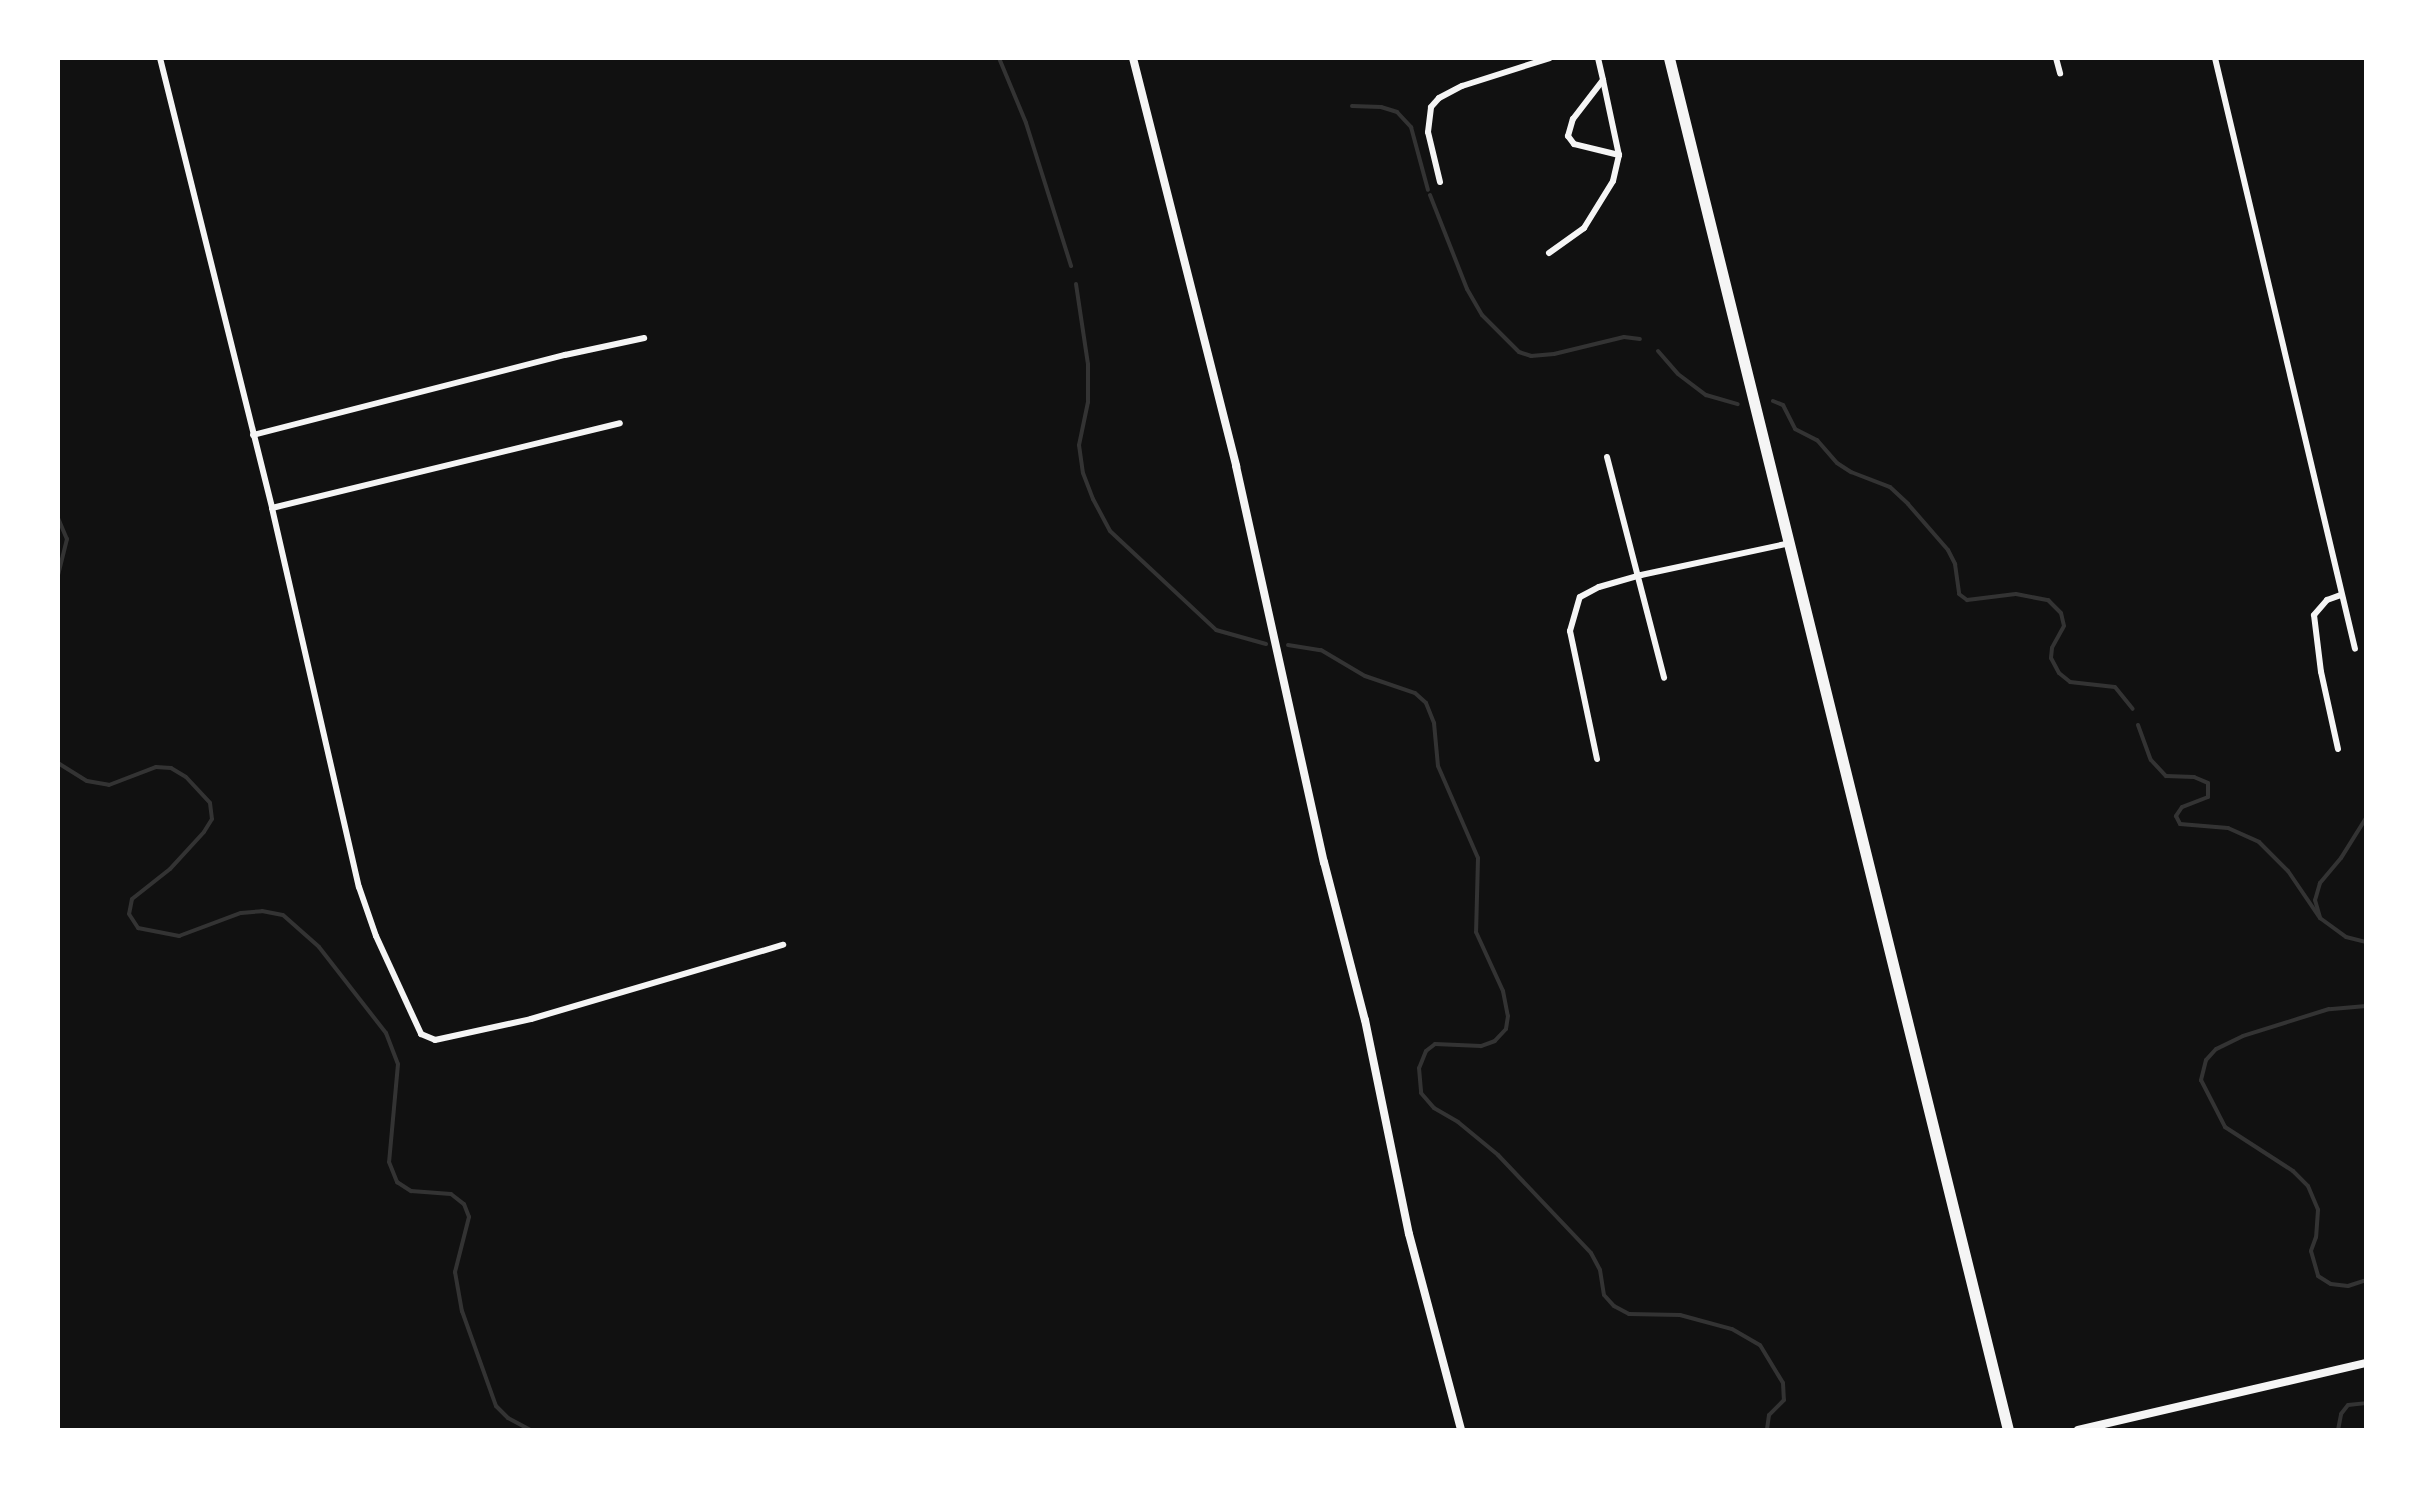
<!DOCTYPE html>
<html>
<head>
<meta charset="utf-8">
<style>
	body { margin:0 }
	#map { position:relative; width:2424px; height:1488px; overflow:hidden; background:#111; font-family:Barlow,sans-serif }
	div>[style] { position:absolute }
	.stream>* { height:4px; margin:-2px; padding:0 2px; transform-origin:2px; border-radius:2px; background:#333 }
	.minor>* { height:6px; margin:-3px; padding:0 3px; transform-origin:3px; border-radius:3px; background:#f5f5f5 }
	.tertiary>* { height:8px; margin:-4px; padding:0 4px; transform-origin:4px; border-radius:4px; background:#f5f5f5 }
	.trunk>* { height:11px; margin:-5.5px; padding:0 5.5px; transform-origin:5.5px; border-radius:5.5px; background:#f5f5f5 }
	span { translate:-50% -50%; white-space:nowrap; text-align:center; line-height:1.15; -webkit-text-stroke:7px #fff; paint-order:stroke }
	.frame { position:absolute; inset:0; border:60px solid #fff; pointer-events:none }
</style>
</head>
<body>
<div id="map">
	<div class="stream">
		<div style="left:999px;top:58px;width:70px;rotate:67.4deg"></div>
		<div style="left:1026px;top:123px;width:150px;rotate:72.5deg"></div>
		<div style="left:1352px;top:106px;width:29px;rotate:2deg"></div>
		<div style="left:1381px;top:107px;width:17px;rotate:17deg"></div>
		<div style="left:1397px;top:112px;width:21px;rotate:47deg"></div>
		<div style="left:1411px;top:127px;width:65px;rotate:74.9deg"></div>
		<div style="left:1430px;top:195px;width:101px;rotate:68.5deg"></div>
		<div style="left:1467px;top:289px;width:30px;rotate:60deg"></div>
		<div style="left:1482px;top:315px;width:52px;rotate:45deg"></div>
		<div style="left:1519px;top:352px;width:13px;rotate:18deg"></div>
		<div style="left:1531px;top:356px;width:23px;rotate:-5deg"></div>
		<div style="left:1554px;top:354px;width:72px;rotate:-13.7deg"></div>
		<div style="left:1624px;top:337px;width:16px;rotate:7deg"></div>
		<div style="left:1076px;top:284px;width:81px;rotate:81.5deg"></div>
		<div style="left:1088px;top:364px;width:38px;rotate:90deg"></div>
		<div style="left:1088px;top:402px;width:44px;rotate:101.8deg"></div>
		<div style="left:1079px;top:445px;width:28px;rotate:82deg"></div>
		<div style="left:1083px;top:473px;width:28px;rotate:69deg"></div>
		<div style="left:1093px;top:499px;width:36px;rotate:62deg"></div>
		<div style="left:1110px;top:531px;width:145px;rotate:43deg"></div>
		<div style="left:1216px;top:630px;width:52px;rotate:15.6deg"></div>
		<div style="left:1658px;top:351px;width:30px;rotate:49deg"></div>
		<div style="left:1678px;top:374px;width:35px;rotate:37deg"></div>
		<div style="left:1706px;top:395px;width:33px;rotate:16deg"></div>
		<div style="left:1773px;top:401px;width:11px;rotate:22deg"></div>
		<div style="left:1783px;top:405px;width:27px;rotate:63deg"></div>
		<div style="left:1795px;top:429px;width:25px;rotate:27deg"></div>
		<div style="left:1817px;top:440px;width:30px;rotate:49deg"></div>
		<div style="left:1837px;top:463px;width:17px;rotate:33deg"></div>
		<div style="left:1851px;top:472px;width:42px;rotate:21deg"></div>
		<div style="left:1890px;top:487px;width:25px;rotate:43deg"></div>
		<div style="left:1908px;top:504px;width:61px;rotate:49deg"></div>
		<div style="left:1948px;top:550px;width:16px;rotate:63deg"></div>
		<div style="left:1955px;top:564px;width:30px;rotate:82deg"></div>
		<div style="left:1959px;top:594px;width:10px;rotate:37deg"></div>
		<div style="left:1967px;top:600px;width:49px;rotate:-7deg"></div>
		<div style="left:2016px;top:594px;width:33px;rotate:11deg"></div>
		<div style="left:2048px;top:600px;width:18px;rotate:45deg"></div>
		<div style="left:2061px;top:613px;width:13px;rotate:77deg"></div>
		<div style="left:2064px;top:626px;width:25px;rotate:119deg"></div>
		<div style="left:2052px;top:648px;width:10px;rotate:96deg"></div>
		<div style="left:2051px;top:658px;width:17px;rotate:62deg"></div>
		<div style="left:2059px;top:673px;width:14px;rotate:39deg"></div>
		<div style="left:2070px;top:682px;width:45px;rotate:6.3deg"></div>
		<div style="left:2115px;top:687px;width:28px;rotate:51deg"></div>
		<div style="left:58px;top:518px;width:23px;rotate:67deg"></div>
		<div style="left:67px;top:539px;width:36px;rotate:104deg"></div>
		<div style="left:1288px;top:645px;width:33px;rotate:9deg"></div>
		<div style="left:1321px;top:650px;width:51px;rotate:30.6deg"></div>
		<div style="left:1365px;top:676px;width:53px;rotate:18.8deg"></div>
		<div style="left:1415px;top:693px;width:15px;rotate:42deg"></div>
		<div style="left:1426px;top:703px;width:22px;rotate:68deg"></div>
		<div style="left:1434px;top:723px;width:43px;rotate:84.7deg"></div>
		<div style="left:1438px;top:766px;width:100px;rotate:66.5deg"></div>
		<div style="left:1478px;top:858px;width:74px;rotate:91.5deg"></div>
		<div style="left:1476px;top:932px;width:65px;rotate:65.4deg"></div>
		<div style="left:1503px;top:991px;width:25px;rotate:79deg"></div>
		<div style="left:1508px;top:1016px;width:13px;rotate:99deg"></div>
		<div style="left:1506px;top:1029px;width:16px;rotate:133deg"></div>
		<div style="left:1495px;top:1041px;width:15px;rotate:160deg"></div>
		<div style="left:1481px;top:1046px;width:46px;rotate:-177.5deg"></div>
		<div style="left:1435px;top:1044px;width:11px;rotate:142deg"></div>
		<div style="left:1426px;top:1051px;width:18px;rotate:112deg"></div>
		<div style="left:1419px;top:1068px;width:25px;rotate:85deg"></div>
		<div style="left:1421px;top:1093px;width:20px;rotate:49deg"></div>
		<div style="left:1434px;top:1108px;width:28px;rotate:30deg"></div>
		<div style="left:1458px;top:1122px;width:52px;rotate:39.5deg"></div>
		<div style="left:1498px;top:1155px;width:135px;rotate:46.5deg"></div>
		<div style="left:1591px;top:1253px;width:19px;rotate:62deg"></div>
		<div style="left:1600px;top:1270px;width:25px;rotate:81deg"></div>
		<div style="left:1604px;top:1295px;width:15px;rotate:48deg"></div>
		<div style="left:1614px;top:1306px;width:17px;rotate:28deg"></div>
		<div style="left:1629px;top:1314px;width:51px;rotate:1.1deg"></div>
		<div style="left:1680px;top:1315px;width:54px;rotate:15.1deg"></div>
		<div style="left:1732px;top:1329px;width:32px;rotate:30deg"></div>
		<div style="left:1760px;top:1345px;width:44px;rotate:58.8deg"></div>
		<div style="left:1783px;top:1383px;width:17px;rotate:87deg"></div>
		<div style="left:1784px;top:1400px;width:21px;rotate:135deg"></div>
		<div style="left:1769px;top:1415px;width:15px;rotate:98deg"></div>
		<div style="left:2138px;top:725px;width:37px;rotate:70deg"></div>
		<div style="left:2151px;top:760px;width:22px;rotate:47deg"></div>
		<div style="left:2166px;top:776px;width:28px;rotate:2deg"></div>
		<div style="left:2194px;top:777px;width:15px;rotate:23deg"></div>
		<div style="left:2208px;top:783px;width:14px;rotate:90deg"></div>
		<div style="left:2208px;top:797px;width:28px;rotate:159deg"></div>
		<div style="left:2182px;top:807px;width:11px;rotate:124deg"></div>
		<div style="left:2176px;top:816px;width:9px;rotate:63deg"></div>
		<div style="left:2180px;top:824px;width:48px;rotate:4.8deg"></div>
		<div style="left:2228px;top:828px;width:34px;rotate:24deg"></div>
		<div style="left:2259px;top:842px;width:41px;rotate:45deg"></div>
		<div style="left:2288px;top:871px;width:57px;rotate:55.8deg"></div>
		<div style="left:58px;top:763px;width:34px;rotate:32deg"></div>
		<div style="left:87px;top:781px;width:22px;rotate:10deg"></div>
		<div style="left:109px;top:785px;width:50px;rotate:-21deg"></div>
		<div style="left:156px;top:767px;width:15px;rotate:4deg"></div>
		<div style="left:171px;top:768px;width:17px;rotate:31deg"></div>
		<div style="left:186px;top:777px;width:35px;rotate:47deg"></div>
		<div style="left:210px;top:803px;width:16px;rotate:83deg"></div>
		<div style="left:212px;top:819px;width:15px;rotate:122deg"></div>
		<div style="left:204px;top:832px;width:50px;rotate:132.6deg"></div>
		<div style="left:170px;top:869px;width:48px;rotate:141.7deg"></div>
		<div style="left:132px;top:899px;width:15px;rotate:101deg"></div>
		<div style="left:129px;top:914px;width:17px;rotate:57deg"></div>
		<div style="left:138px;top:928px;width:42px;rotate:11deg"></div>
		<div style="left:179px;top:936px;width:66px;rotate:-20.4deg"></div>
		<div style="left:241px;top:913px;width:21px;rotate:-5deg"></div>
		<div style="left:262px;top:911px;width:21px;rotate:11deg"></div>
		<div style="left:283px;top:915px;width:48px;rotate:41.6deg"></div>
		<div style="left:319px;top:947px;width:109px;rotate:52.1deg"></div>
		<div style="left:386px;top:1033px;width:33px;rotate:69deg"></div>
		<div style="left:398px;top:1064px;width:98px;rotate:95.2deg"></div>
		<div style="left:389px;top:1162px;width:22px;rotate:68deg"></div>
		<div style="left:397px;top:1182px;width:17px;rotate:33deg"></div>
		<div style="left:411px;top:1191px;width:40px;rotate:4.3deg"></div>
		<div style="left:451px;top:1194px;width:16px;rotate:38deg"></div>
		<div style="left:464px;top:1204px;width:14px;rotate:69deg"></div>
		<div style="left:469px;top:1217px;width:57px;rotate:104.3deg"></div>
		<div style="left:455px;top:1272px;width:40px;rotate:80deg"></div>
		<div style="left:462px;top:1311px;width:101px;rotate:70.3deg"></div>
		<div style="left:496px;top:1406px;width:17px;rotate:45deg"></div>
		<div style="left:508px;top:1418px;width:26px;rotate:28deg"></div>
		<div style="left:2366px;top:818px;width:47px;rotate:122deg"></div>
		<div style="left:2341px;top:858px;width:33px;rotate:130deg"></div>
		<div style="left:2320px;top:883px;width:18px;rotate:106deg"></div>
		<div style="left:2315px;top:900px;width:19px;rotate:74deg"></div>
		<div style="left:2320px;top:918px;width:32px;rotate:36deg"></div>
		<div style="left:2346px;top:937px;width:21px;rotate:14deg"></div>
		<div style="left:2366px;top:1006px;width:37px;rotate:175deg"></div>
		<div style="left:2329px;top:1009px;width:90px;rotate:162.6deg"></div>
		<div style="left:2243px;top:1036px;width:30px;rotate:154deg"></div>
		<div style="left:2216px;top:1049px;width:15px;rotate:132deg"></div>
		<div style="left:2206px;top:1060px;width:21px;rotate:104deg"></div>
		<div style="left:2201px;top:1080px;width:53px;rotate:62.9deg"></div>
		<div style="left:2225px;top:1127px;width:81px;rotate:32.9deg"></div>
		<div style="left:2293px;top:1171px;width:21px;rotate:45deg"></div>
		<div style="left:2308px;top:1186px;width:26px;rotate:67deg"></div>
		<div style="left:2318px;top:1210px;width:27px;rotate:94deg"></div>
		<div style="left:2316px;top:1237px;width:15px;rotate:110deg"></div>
		<div style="left:2311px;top:1251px;width:26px;rotate:74deg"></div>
		<div style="left:2318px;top:1276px;width:15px;rotate:32deg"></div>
		<div style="left:2331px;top:1284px;width:17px;rotate:7deg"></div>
		<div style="left:2348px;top:1286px;width:19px;rotate:-18deg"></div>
		<div style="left:2338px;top:1430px;width:16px;rotate:-79deg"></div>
		<div style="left:2341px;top:1414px;width:11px;rotate:-52deg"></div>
		<div style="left:2348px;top:1405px;width:18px;rotate:-6deg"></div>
	</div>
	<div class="minor">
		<div style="left:160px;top:58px;width:464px;rotate:76deg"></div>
		<div style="left:272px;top:508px;width:389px;rotate:77.1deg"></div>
		<div style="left:359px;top:887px;width:52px;rotate:70.9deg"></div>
		<div style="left:376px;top:936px;width:108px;rotate:65.3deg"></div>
		<div style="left:421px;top:1034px;width:15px;rotate:23deg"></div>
		<div style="left:435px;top:1040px;width:98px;rotate:-12.3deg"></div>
		<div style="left:531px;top:1019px;width:263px;rotate:-16.4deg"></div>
		<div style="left:1598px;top:58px;width:23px;rotate:77deg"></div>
		<div style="left:1603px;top:80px;width:77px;rotate:78deg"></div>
		<div style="left:1619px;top:155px;width:46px;rotate:-166.3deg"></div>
		<div style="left:1574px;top:144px;width:10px;rotate:-127deg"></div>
		<div style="left:1568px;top:136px;width:18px;rotate:-74deg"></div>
		<div style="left:1573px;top:119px;width:49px;rotate:-52.4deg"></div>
		<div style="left:2056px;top:58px;width:16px;rotate:75deg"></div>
		<div style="left:2215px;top:58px;width:607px;rotate:76.67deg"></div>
		<div style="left:1440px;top:182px;width:51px;rotate:-103.5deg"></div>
		<div style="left:1428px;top:132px;width:25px;rotate:-83deg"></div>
		<div style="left:1431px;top:107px;width:12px;rotate:-48deg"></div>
		<div style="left:1439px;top:98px;width:26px;rotate:-28deg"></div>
		<div style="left:1462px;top:86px;width:92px;rotate:-17.7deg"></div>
		<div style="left:1549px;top:253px;width:43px;rotate:-35.5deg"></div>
		<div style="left:1584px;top:228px;width:55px;rotate:-58.3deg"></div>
		<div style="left:1613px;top:181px;width:27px;rotate:-77deg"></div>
		<div style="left:253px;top:435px;width:322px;rotate:-14.4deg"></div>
		<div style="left:565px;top:355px;width:81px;rotate:-12.1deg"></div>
		<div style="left:1607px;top:457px;width:228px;rotate:75.5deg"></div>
		<div style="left:272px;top:508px;width:358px;rotate:-13.7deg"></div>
		<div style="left:2338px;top:749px;width:79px;rotate:-102.4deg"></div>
		<div style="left:2321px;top:672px;width:57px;rotate:-97deg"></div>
		<div style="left:2314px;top:615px;width:20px;rotate:-49deg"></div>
		<div style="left:2327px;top:600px;width:15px;rotate:-20deg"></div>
		<div style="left:1597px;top:759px;width:131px;rotate:-101.9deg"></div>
		<div style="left:1570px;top:631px;width:35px;rotate:-74deg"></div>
		<div style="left:1580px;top:597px;width:21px;rotate:-28deg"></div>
		<div style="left:1599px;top:587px;width:44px;rotate:-15.9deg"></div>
		<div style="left:1641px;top:575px;width:152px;rotate:-12.1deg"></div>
	</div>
	<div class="tertiary">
		<div style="left:1133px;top:58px;width:421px;rotate:75.8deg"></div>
		<div style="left:1236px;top:466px;width:406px;rotate:77.5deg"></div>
		<div style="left:1324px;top:862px;width:163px;rotate:75.5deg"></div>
		<div style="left:1365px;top:1020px;width:218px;rotate:78.4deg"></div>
		<div style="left:1409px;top:1234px;width:203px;rotate:75.1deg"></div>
		<div style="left:2078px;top:1430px;width:296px;rotate:-13.1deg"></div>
	</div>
	<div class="trunk">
		<div style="left:1669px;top:58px;width:1413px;rotate:76.12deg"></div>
	</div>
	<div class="frame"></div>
</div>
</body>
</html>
